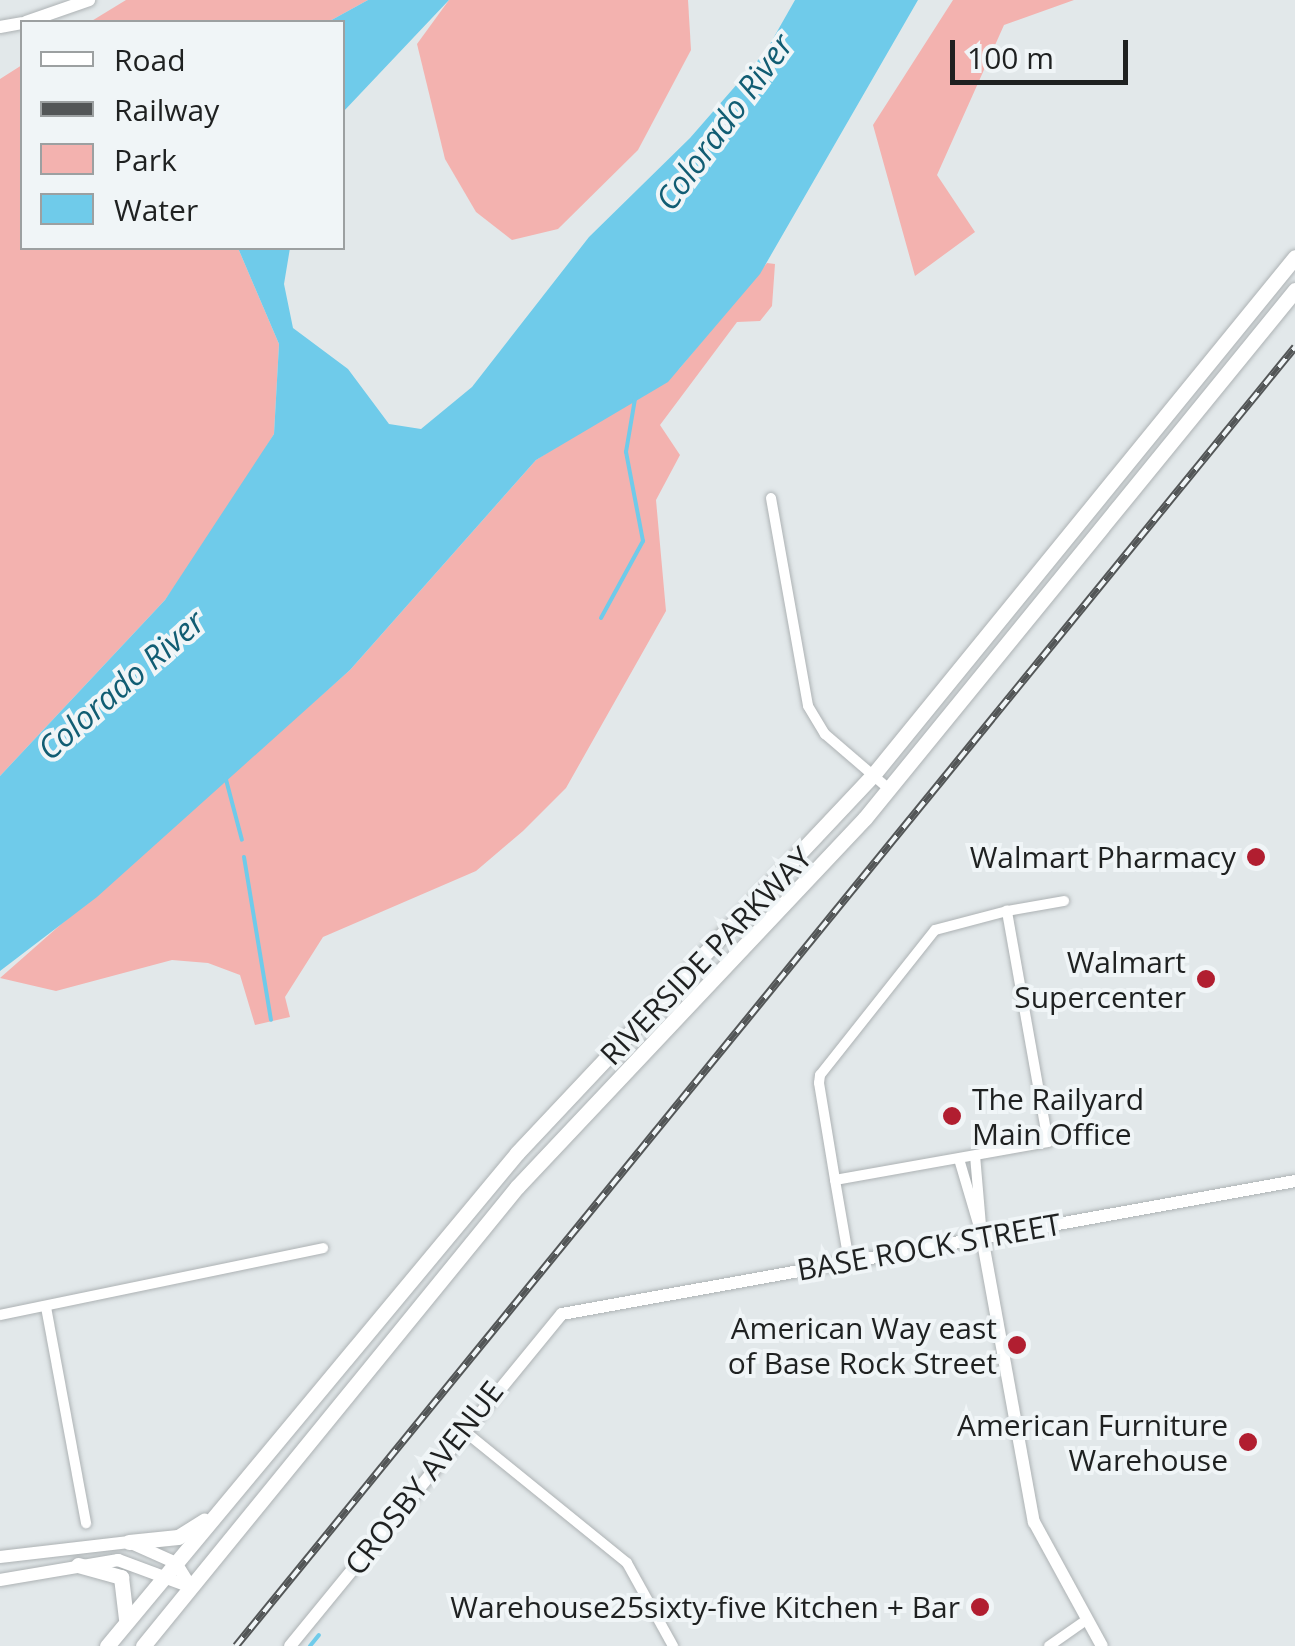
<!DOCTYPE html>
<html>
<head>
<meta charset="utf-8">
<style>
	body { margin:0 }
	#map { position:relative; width:1295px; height:1646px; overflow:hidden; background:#e2e8ea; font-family:"Open Sans",sans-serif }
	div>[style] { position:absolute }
	.green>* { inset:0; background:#f3b2af }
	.water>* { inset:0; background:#6fcbea }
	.stream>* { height:4px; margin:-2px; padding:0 2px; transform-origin:2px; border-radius:2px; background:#6fcbea }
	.roads { filter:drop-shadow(0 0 2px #adb2b4) drop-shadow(0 0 2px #adb2b4) }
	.minor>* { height:10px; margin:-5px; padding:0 5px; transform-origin:5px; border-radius:5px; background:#fff }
	.tertiary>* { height:12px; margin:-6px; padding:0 6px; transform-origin:6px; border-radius:6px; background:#fff }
	.primary>* { height:15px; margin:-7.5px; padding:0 7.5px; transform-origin:7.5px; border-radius:7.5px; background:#fff }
	.rail>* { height:8px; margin-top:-4px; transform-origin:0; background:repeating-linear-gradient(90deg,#f0f5f7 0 11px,#535657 0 22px); box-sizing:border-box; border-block:2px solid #535657 }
	.dots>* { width:28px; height:28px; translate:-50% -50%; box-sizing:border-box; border:5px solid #f0f5f7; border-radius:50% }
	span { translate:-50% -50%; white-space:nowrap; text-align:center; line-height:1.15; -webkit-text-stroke:8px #f0f5f7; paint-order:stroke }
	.poi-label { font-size:30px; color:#1f2121 }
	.right { translate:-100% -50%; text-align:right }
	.left { translate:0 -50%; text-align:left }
	.street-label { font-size:30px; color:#1f2121 }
	.water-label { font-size:32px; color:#115d73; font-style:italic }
	.legend { position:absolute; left:20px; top:20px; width:325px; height:230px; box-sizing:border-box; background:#f0f5f7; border:2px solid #9ca0a1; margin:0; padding:12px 18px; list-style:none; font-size:30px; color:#1f2121 }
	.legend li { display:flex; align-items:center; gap:20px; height:50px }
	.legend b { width:50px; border:2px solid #9ca0a1 }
	.scale { position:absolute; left:950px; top:40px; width:178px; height:45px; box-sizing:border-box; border:5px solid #1f2121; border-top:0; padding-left:12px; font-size:30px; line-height:35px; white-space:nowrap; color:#1f2121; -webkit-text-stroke:8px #f0f5f7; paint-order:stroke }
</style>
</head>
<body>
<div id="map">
	<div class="green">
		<div style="clip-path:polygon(126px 0,368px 0,328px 22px,90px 22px)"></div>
		<div style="clip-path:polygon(449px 0,688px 0,691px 50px,638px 150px,558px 229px,512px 240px,476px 212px,445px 159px,417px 44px)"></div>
		<div style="clip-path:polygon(953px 0,1074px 0,1004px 25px,937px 175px,975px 232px,915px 276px,873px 125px)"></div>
		<div style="clip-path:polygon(22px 65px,22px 248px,238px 248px,279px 344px,274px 434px,220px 522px,165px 600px,0 776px,0 79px)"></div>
		<div style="clip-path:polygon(767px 263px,775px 264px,772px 306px,760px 321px,737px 322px,660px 425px,680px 455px,656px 500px,666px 611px,566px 788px,523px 831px,476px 871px,323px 937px,285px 997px,290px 1017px,255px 1025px,240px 975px,208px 963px,172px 960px,56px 991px,0 978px,350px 670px,536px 460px,679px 369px)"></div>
	</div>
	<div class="water">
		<div style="clip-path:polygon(368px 0,449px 0,343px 112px,342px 22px,328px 22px)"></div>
		<div style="clip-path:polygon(795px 0,918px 0,760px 274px,668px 382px,536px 460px,350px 670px,97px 897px,0 971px,0 776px,165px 600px,274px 434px,279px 344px,238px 248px,290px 248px,284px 284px,293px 328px,348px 369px,389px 424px,421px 429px,472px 387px,589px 237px,690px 138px,766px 51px)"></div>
	</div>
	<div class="stream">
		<div style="left:601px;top:618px;width:88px;rotate:-61.4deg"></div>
		<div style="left:643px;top:541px;width:91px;rotate:-100.8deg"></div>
		<div style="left:626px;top:452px;width:60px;rotate:-80.4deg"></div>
		<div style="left:224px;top:772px;width:70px;rotate:75.2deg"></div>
		<div style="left:244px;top:857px;width:165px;rotate:80.6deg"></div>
		<div style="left:310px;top:1646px;width:14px;rotate:-51deg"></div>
	</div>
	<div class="roads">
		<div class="minor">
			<div style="left:771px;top:498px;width:211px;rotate:79.9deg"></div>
			<div style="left:808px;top:706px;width:33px;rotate:59deg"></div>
			<div style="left:825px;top:734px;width:84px;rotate:40.7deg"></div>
			<div style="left:1007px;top:911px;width:58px;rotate:-10deg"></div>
			<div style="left:959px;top:1159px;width:81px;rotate:73.6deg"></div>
			<div style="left:982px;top:1237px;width:81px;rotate:-94.9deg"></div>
			<div style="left:835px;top:1180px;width:216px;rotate:-10.1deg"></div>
			<div style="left:1048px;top:1142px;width:235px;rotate:-100.1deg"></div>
			<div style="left:1007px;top:911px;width:74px;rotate:165.2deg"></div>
			<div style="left:935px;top:930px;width:185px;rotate:128.4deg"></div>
			<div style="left:820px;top:1075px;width:8px;rotate:97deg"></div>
			<div style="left:819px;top:1083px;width:98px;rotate:80.6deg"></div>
			<div style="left:835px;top:1180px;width:82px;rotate:80.2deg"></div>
			<div style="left:46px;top:1307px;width:220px;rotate:79.5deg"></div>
			<div style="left:0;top:1315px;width:330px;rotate:-11.7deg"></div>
			<div style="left:463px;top:1430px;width:211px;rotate:39deg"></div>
			<div style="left:627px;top:1563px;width:95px;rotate:61deg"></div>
			<div style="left:1049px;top:1646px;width:40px;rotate:-34.9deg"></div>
		</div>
		<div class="tertiary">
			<div style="left:26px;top:22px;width:67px;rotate:-19.2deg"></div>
			<div style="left:0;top:27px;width:22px;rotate:-10deg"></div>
			<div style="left:982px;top:1237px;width:290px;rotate:79.7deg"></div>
			<div style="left:1034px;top:1522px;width:141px;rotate:61.3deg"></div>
			<div style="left:0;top:1557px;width:130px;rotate:-6.6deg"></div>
			<div style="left:129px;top:1542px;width:51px;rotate:24.1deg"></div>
			<div style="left:176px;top:1563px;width:28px;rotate:58deg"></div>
			<div style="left:0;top:1580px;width:120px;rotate:-9.6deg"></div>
			<div style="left:118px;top:1560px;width:78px;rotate:20.3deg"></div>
			<div style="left:290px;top:1646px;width:429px;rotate:-50.7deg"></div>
			<div style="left:562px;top:1314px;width:745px;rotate:-10.28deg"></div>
		</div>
		<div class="primary">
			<div style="left:129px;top:1542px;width:49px;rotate:-5.8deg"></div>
			<div style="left:178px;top:1537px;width:31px;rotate:-32deg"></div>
			<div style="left:78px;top:1565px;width:45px;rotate:15.6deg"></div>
			<div style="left:121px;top:1577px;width:42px;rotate:83.2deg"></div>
			<div style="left:107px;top:1646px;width:641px;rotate:-50.25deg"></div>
			<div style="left:517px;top:1153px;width:519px;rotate:-46.72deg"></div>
			<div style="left:873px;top:775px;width:668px;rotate:-50.83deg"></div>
			<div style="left:143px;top:1646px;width:592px;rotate:-50.83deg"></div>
			<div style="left:517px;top:1187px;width:507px;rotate:-46.68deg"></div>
			<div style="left:865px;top:818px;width:681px;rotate:-50.84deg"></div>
		</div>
	</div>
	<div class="rail">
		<div style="left:236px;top:1646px;width:1676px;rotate:-50.81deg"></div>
	</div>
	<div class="dots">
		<div style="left:1256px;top:857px;background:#b11e30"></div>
		<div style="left:1206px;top:979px;background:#b11e30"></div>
		<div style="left:952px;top:1116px;background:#b11e30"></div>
		<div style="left:1017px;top:1345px;background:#b11e30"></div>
		<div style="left:1248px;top:1442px;background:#b11e30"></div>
		<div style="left:980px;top:1607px;background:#b11e30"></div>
	</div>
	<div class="poi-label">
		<span class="right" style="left:1236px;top:857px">Walmart Pharmacy</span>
		<span class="right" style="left:1186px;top:979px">Walmart<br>Supercenter</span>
		<span class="left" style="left:972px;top:1116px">The Railyard<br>Main Office</span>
		<span class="right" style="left:997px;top:1345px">American Way east<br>of Base Rock Street</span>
		<span class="right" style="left:1228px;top:1442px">American Furniture<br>Warehouse</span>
		<span class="right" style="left:960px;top:1607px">Warehouse25sixty-five Kitchen + Bar</span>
	</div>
	<div class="street-label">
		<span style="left:706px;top:956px;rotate:-46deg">RIVERSIDE PARKWAY</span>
		<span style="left:929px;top:1247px;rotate:-10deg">BASE ROCK STREET</span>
		<span style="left:424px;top:1478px;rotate:-52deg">CROSBY AVENUE</span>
	</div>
	<div class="water-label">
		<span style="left:724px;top:122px;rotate:-54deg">Colorado River</span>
		<span style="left:121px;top:685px;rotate:-41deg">Colorado River</span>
	</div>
	<ul class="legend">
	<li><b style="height:12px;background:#fff"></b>Road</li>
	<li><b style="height:12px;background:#535657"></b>Railway</li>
	<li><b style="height:28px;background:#f3b2af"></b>Park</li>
	<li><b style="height:28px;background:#6fcbea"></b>Water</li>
	</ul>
	<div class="scale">100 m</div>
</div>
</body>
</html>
